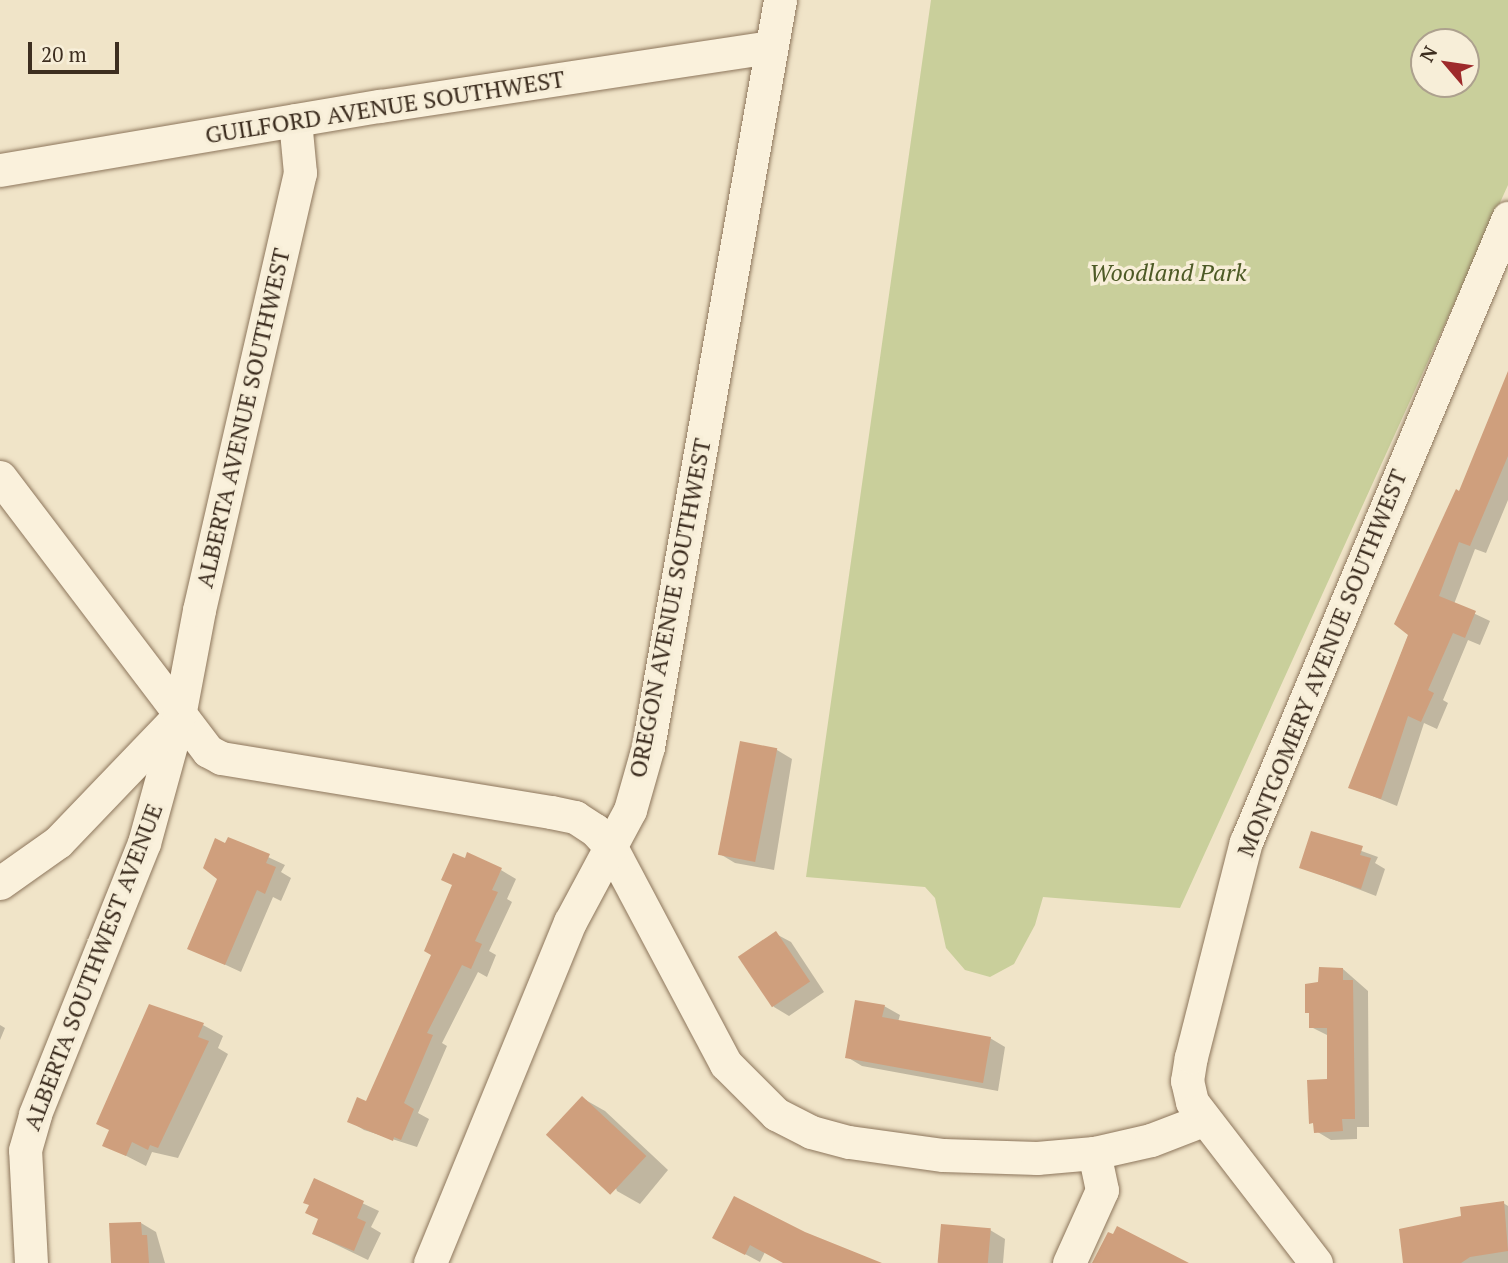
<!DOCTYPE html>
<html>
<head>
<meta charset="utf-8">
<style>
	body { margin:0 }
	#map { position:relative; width:1508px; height:1263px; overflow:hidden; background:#f0e4c8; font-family:"PT Serif",serif }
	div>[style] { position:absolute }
	.green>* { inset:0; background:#c9cf9b }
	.shadow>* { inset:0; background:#0003 }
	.building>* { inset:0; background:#cf9f7d; transform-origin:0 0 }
	.roads { filter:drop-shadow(0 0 2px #8d765c) drop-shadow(0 0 2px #8d765c) }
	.street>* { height:33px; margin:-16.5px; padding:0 16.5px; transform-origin:16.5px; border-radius:16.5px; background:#faf1dc }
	span { translate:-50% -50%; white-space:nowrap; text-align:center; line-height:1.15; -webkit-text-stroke:7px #f7eed8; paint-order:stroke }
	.street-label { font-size:24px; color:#3d2e20 }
	.park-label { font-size:24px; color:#4d5a26; font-style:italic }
	.north { position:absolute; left:1410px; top:28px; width:70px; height:70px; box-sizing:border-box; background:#f7eed8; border:2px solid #ada18e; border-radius:50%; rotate:299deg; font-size:19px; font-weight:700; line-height:28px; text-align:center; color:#3d2e20 }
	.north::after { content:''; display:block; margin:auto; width:24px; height:32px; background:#9e2a2b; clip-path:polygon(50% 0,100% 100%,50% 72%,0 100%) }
	.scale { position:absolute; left:28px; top:42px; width:91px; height:32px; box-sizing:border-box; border:4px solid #3d2e20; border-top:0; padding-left:9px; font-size:21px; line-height:24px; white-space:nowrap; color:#3d2e20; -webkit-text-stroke:5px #f7eed8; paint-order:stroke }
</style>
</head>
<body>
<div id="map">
	<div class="green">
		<div style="clip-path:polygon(evenodd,931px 0,1508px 0,1508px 185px,1180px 908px,1043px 897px,1035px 925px,1014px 964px,990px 977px,965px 970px,946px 948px,935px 898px,925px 887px,806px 877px,931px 0,1424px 42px,1466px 42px,1466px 84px,1424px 84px,1424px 42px)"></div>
	</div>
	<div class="shadow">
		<div style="clip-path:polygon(1508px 376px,1508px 500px,1486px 553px,1475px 549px,1454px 604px,1490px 621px,1480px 645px,1468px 640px,1443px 700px,1448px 703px,1437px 729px,1424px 723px,1397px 806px,1350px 787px)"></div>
		<div style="clip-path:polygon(741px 743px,777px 750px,792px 759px,774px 870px,735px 863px,720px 854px)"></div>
		<div style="clip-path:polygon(1312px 833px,1378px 857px,1375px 863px,1385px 869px,1376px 896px,1301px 867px)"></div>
		<div style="clip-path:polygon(229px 839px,285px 865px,281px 872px,291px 878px,281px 901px,273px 897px,241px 972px,189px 948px,219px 878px)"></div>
		<div style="clip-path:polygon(501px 870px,516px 879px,507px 899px,512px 902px,489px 951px,496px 955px,487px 977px,478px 972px,442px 1043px,447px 1046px,418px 1113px,429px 1119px,417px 1147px,364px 1130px,349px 1121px,366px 1103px)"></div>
		<div style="clip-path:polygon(776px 934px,791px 942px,824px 992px,789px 1016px,774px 1007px,741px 958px)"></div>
		<div style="clip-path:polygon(1343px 969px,1368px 991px,1369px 1127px,1357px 1127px,1357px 1139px,1331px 1140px,1316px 1131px,1328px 1081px,1329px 1036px,1311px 1027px,1320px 983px)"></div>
		<div style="clip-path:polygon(884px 1006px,900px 1015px,898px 1022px,990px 1038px,1005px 1047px,998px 1091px,862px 1066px,847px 1057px)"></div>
		<div style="clip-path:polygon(0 1025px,5px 1028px,0 1040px)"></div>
		<div style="clip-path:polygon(203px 1025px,223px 1036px,218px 1048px,228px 1054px,178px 1158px,152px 1152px,146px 1166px,105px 1145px)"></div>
		<div style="clip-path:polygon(582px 1098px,605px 1111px,668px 1170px,640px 1204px,617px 1191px)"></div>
		<div style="clip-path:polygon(315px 1181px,379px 1211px,371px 1227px,381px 1233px,368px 1260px,314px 1234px,320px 1220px)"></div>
		<div style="clip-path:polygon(1503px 1203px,1508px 1206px,1508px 1263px,1405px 1263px,1463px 1218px)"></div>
		<div style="clip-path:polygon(141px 1223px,156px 1232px,165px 1263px,113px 1263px)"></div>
		<div style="clip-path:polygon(990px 1230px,1005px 1239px,1003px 1263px,940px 1263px)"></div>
		<div style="clip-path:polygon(804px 1234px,876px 1263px,788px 1263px,765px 1252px,760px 1262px,730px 1246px)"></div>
	</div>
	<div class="building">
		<div style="clip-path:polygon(1508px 371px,1508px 456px,1470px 546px,1459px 542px,1439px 596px,1476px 611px,1465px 638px,1453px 633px,1428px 690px,1434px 693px,1421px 722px,1408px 716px,1381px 799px,1348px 788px,1408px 635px,1394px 624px,1456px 489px,1459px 491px)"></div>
		<div style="left:740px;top:741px;width:38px;height:116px;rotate:11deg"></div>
		<div style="clip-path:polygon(1311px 831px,1363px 846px,1360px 855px,1371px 858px,1361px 889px,1299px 868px)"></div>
		<div style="clip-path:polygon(228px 837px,270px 854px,266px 863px,276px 867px,265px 894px,257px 890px,225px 965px,187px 949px,217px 879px,203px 868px,215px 838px,225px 843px)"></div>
		<div style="clip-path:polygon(467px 852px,502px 868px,492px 890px,498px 892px,475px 941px,482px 944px,471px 969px,462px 965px,427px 1033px,433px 1035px,404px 1103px,414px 1109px,401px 1140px,394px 1137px,393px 1141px,347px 1122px,357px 1097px,366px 1101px,431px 955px,424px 951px,452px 885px,441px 880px,453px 853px,465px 858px)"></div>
		<div style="left:776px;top:931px;width:61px;height:46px;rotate:56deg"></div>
		<div style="clip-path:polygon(1319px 967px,1343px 968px,1343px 980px,1353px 980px,1355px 1119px,1342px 1119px,1343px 1131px,1314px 1133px,1313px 1123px,1309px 1124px,1307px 1080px,1327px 1079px,1327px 1028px,1309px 1028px,1309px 1013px,1305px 1013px,1305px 984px,1318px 982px)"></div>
		<div style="clip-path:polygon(855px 1000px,885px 1005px,882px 1017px,991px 1037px,983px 1083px,845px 1058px)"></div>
		<div style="clip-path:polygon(149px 1004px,204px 1023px,198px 1037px,209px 1041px,158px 1148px,150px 1145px,148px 1150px,132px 1142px,126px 1156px,102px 1146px,109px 1130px,96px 1124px)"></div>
		<div style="left:582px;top:1096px;width:88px;height:53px;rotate:43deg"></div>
		<div style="clip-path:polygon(314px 1178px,364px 1201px,357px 1218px,366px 1222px,354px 1251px,312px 1234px,318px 1219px,305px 1213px,309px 1205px,303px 1203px)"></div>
		<div style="clip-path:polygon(734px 1196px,805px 1232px,882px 1263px,783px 1263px,750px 1245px,745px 1255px,712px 1238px)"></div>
		<div style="clip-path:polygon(1504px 1201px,1508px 1251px,1470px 1257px,1461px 1263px,1403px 1263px,1399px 1229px,1461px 1216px,1460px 1207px)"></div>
		<div style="clip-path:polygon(141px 1222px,142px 1235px,147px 1235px,149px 1263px,111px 1263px,109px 1223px)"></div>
		<div style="left:941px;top:1224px;width:50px;height:39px;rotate:5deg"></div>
		<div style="clip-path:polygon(1117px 1226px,1189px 1263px,1092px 1263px,1108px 1232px,1113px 1234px)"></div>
	</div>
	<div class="roads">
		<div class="street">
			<div style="left:0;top:170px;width:385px;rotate:-9.6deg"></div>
			<div style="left:380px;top:106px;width:395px;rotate:-8.6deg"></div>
			<div style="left:0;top:477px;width:344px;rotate:52.8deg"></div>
			<div style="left:208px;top:751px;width:15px;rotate:28deg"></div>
			<div style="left:221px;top:758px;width:334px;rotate:9.3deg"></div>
			<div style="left:551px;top:812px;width:25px;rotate:12deg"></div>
			<div style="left:575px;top:817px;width:24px;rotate:33deg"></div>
			<div style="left:595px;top:830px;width:25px;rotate:48deg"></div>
			<div style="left:612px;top:849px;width:243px;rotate:62.1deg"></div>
			<div style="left:726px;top:1064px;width:71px;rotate:45deg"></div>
			<div style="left:776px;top:1114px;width:39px;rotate:27deg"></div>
			<div style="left:811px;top:1132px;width:39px;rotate:15deg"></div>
			<div style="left:849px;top:1142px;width:95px;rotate:7.9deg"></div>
			<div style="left:943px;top:1155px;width:94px;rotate:1.8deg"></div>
			<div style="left:1037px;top:1158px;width:57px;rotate:-5deg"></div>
			<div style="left:1094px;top:1153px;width:58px;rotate:-12.8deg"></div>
			<div style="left:1151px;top:1140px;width:56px;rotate:-21deg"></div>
			<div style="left:0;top:883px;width:71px;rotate:-35.3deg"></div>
			<div style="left:58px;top:842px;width:172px;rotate:-46.2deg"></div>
			<div style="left:31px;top:1263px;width:113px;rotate:-93deg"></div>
			<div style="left:25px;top:1150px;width:37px;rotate:-74deg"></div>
			<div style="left:35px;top:1114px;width:292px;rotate:-68.1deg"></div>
			<div style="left:144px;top:843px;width:132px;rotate:-74.6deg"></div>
			<div style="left:179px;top:716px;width:108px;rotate:-79.3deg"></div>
			<div style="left:199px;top:610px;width:449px;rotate:-77deg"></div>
			<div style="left:300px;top:173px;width:53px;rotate:-95.4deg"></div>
			<div style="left:430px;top:1263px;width:369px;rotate:-67.7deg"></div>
			<div style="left:570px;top:922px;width:127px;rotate:-61.8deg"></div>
			<div style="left:630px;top:810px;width:66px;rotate:-74.1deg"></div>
			<div style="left:648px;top:747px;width:759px;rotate:-79.98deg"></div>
			<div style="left:1069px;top:1263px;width:80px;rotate:-65.7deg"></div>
			<div style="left:1102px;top:1190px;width:38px;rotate:-102deg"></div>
			<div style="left:1316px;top:1263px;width:203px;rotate:-127.6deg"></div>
			<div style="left:1192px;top:1102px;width:22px;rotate:-103deg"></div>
			<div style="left:1187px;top:1081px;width:24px;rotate:-81deg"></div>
			<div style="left:1191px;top:1057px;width:222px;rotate:-75.7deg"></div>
			<div style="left:1246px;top:842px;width:677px;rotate:-67.22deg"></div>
		</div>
	</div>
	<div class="street-label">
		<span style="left:385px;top:107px;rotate:-9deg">GUILFORD AVENUE SOUTHWEST</span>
		<span style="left:243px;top:418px;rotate:-77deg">ALBERTA AVENUE SOUTHWEST</span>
		<span style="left:670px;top:608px;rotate:-79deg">OREGON AVENUE SOUTHWEST</span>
		<span style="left:1322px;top:663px;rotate:-68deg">MONTGOMERY AVENUE SOUTHWEST</span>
		<span style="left:93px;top:967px;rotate:-69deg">ALBERTA SOUTHWEST AVENUE</span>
	</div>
	<div class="park-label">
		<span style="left:1168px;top:273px">Woodland Park</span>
	</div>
	<div class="north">N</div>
	<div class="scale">20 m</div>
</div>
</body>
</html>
